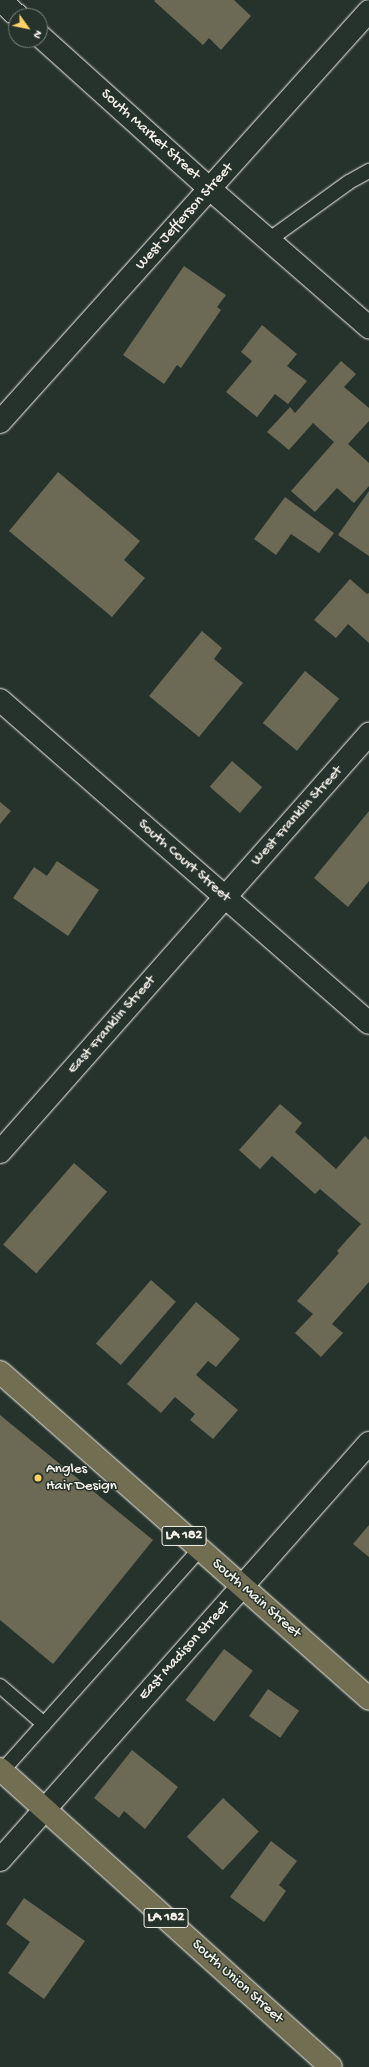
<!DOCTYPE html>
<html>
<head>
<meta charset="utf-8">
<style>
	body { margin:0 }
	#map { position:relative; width:369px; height:2067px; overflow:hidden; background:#26332d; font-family:"Gochi Hand",sans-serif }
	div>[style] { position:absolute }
	.building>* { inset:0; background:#6c6a55; transform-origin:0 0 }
	.roads { filter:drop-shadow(0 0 1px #f4f1e8) drop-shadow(0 0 1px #f4f1e8) }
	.service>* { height:14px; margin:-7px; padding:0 7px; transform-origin:7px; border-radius:7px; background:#26332d }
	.minor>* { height:22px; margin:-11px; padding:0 11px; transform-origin:11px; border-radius:11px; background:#26332d }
	.tertiary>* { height:22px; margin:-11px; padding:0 11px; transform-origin:11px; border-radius:11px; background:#26332d }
	.primary>* { height:22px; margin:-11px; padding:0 11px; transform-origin:11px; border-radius:11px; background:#726e52 }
	.dots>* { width:11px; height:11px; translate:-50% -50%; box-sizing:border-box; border:2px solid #26332d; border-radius:50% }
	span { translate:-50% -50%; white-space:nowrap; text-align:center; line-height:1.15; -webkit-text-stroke:3px #26332d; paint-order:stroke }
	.shield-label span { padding:1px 3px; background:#26332d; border:1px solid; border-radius:3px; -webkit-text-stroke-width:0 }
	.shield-label { font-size:14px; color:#f4f1e8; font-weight:700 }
	.street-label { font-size:15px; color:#f4f1e8 }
	.poi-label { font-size:15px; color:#f4f1e8 }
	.left { translate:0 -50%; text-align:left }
	.north { position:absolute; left:8px; top:8px; width:40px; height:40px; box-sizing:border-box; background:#26332d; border:1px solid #787f78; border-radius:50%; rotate:123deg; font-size:11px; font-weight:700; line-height:16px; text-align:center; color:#f4f1e8 }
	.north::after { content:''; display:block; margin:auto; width:14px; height:18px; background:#ffd166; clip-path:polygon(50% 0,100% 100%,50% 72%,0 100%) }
</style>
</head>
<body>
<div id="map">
	<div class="building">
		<div style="clip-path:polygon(155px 0,234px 0,251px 16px,221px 50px,209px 38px,203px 45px,154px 1px)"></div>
		<div style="clip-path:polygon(184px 266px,226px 295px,217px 307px,221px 310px,181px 368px,177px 365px,164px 384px,123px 355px)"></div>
		<div style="clip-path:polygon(262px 325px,297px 354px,287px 366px,307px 381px,288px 404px,275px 394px,257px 417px,226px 392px,252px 361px,241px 352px)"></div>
		<div style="clip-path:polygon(341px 361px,356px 374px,344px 387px,369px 408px,369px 421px,348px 444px,369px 463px,369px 486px,354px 503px,337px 488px,315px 512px,291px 491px,334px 442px,313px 423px,289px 450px,267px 432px,290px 407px,295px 413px)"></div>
		<div style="clip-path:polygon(58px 472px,140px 541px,124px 560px,145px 578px,112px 617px,9px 531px)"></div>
		<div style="clip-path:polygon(369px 491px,369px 556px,338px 535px)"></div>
		<div style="clip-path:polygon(285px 497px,334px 533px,319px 553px,291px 534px,276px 555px,254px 539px)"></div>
		<div style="clip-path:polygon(350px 579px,367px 594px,369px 593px,369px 643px,348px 624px,336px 638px,314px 620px)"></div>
		<div style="clip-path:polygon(202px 631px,222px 648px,214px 659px,243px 683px,199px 737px,149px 696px)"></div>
		<div style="left:305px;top:671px;width:44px;height:67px;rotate:39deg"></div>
		<div style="left:232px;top:761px;width:40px;height:34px;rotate:41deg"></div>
		<div style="clip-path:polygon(0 802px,11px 811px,0 824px)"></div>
		<div style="clip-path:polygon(369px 811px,369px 881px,348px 907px,314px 878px)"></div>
		<div style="clip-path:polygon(57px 861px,99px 890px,68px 936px,13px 898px,34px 867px,47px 876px)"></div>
		<div style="clip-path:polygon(280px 1104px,302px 1123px,295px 1132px,336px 1169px,365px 1136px,369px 1140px,369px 1282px,332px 1324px,343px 1333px,321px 1357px,295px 1333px,313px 1314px,297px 1301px,339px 1253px,337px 1251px,361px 1224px,320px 1189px,315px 1194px,272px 1156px,260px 1169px,239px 1150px)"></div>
		<div style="left:74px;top:1163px;width:44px;height:108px;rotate:41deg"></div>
		<div style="left:151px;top:1280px;width:33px;height:84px;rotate:41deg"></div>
		<div style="clip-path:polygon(196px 1302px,240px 1339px,216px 1367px,208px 1361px,196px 1375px,238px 1410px,213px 1439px,190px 1420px,195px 1414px,175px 1397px,161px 1413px,127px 1384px)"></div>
		<div style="clip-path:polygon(0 1415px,153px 1540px,53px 1664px,0 1620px)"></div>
		<div style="clip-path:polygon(369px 1525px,369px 1557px,353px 1544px)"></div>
		<div style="left:224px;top:1649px;width:36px;height:64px;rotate:37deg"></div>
		<div style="left:268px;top:1689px;width:38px;height:33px;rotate:35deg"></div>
		<div style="clip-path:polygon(132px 1750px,178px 1787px,145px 1829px,124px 1811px,119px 1818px,94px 1798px)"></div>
		<div style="left:223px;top:1798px;width:49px;height:53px;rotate:43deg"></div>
		<div style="clip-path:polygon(271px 1841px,297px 1861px,279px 1885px,286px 1891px,264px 1922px,230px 1897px)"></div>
		<div style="clip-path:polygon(24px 1898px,85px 1941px,44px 1999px,8px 1973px,30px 1942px,6px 1924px)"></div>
	</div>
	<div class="roads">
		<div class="service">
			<div style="left:270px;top:239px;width:97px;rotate:-35.8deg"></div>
			<div style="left:349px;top:182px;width:23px;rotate:-29deg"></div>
			<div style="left:0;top:1686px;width:58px;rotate:40.8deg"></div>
			<div style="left:44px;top:1724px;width:234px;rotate:-48.3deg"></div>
			<div style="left:2px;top:1771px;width:63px;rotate:-48.2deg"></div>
		</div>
		<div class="minor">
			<div style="left:0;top:0;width:24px;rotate:42deg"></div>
			<div style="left:40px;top:36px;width:229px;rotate:42deg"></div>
			<div style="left:210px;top:189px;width:211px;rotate:41deg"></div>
			<div style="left:0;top:700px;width:490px;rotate:41.2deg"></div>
			<div style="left:0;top:1152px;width:558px;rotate:-48.56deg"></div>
			<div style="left:0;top:1860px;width:557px;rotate:-48.49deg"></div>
		</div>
		<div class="tertiary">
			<div style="left:0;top:422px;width:552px;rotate:-48.08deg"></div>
		</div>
		<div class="primary">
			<div style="left:0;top:1372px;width:493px;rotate:41.5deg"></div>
			<div style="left:0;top:1769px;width:445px;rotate:42deg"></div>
		</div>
	</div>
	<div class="dots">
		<div style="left:38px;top:1478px;background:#ffd166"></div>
	</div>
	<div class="shield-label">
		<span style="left:184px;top:1536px">LA 182</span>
		<span style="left:166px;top:1918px">LA 182</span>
	</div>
	<div class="street-label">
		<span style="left:150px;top:135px;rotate:42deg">South Market Street</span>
		<span style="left:185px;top:217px;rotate:-48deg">West Jefferson Street</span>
		<span style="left:297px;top:816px;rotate:-48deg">West Franklin Street</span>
		<span style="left:184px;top:861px;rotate:41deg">South Court Street</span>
		<span style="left:112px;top:1025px;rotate:-49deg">East Franklin Street</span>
		<span style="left:256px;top:1599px;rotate:41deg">South Main Street</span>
		<span style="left:185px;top:1651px;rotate:-48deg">East Madison Street</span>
		<span style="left:237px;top:1982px;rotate:42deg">South Union Street</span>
	</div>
	<div class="poi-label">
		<span class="left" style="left:46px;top:1478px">Angles<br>Hair Design</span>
	</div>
	<div class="north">N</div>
</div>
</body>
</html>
